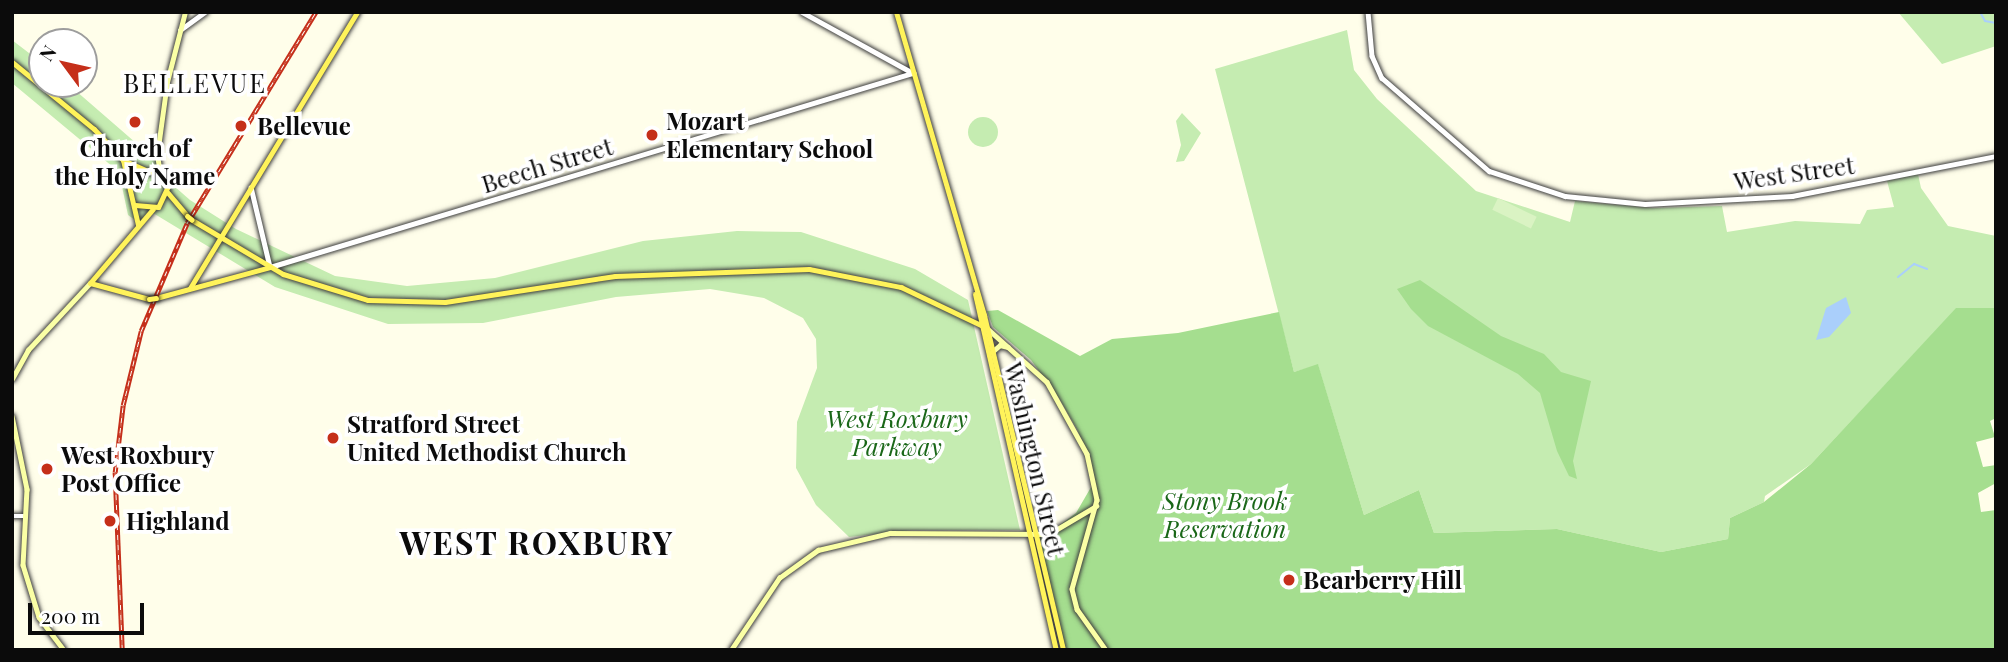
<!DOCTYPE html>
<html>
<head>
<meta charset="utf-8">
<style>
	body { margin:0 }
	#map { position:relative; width:2008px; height:662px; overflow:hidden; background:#fffeea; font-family:"Playfair Display",serif }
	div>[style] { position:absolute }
	.green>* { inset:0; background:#c5ecb1 }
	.round { border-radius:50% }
	.forest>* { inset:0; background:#a5de8f }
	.pitch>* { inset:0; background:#daf3c3; transform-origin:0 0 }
	.water>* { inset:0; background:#aacffb }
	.stream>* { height:2px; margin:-1px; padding:0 1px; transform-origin:1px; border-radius:1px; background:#aacffb }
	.roads { filter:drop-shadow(0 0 2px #3e3e3e) drop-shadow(0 0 2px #3e3e3e) }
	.tertiary>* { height:4.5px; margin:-2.25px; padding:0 2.25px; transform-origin:2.25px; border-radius:2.25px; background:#fff }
	.secondary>* { height:4.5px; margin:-2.25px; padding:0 2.25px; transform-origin:2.25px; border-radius:2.25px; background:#faffa5 }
	.primary>* { height:5px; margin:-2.5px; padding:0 2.5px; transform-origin:2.5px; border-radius:2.5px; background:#fff35a }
	.rail>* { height:4.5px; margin-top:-2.25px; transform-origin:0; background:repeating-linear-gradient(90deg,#fff 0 5px,#c52f1a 0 10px); box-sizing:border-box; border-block:2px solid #c52f1a }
	.bridges { filter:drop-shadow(0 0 2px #1c1c1c) drop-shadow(0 0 2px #1c1c1c) }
	.primary-bridge>* { height:5px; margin:-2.5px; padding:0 2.5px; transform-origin:2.5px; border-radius:2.5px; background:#fff35a }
	.dots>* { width:19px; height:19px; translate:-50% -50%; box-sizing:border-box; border:4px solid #fff; border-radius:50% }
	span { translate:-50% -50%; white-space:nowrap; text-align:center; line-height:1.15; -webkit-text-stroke:7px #fff; paint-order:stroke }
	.poi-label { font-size:24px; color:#0b0b0b; font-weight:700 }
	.left { translate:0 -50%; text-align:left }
	.street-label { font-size:24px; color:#0b0b0b }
	.park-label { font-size:24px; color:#1a6718; font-style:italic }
	.neighbourhood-label { font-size:26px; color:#0b0b0b; letter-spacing:2px }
	.district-label { font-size:32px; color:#0b0b0b; font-weight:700; letter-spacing:2px }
	.frame { position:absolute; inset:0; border:14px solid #0b0b0b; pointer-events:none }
	.north { position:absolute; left:28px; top:28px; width:70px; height:70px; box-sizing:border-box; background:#fff; border:2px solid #9d9d9d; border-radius:50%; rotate:303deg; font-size:19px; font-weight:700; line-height:28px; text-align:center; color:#0b0b0b }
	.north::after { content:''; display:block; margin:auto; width:24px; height:32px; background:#c52f1a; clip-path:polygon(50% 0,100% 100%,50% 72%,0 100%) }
	.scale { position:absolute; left:28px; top:603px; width:116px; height:32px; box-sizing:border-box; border:4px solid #0b0b0b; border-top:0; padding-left:9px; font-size:21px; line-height:24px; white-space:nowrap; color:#0b0b0b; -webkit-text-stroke:5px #fff; paint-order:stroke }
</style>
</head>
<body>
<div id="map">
	<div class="green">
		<div style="clip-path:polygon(1898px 12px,1996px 12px,1996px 46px,1942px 64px)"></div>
		<div style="clip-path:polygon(1347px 30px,1354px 70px,1377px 99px,1476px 191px,1570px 222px,1575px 201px,1653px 208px,1722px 206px,1727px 232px,1795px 221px,1860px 224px,1867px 210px,1894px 207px,1887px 181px,1918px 174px,1921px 188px,1948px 226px,1996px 236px,1996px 308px,1956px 309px,1811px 464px,1765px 496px,1764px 502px,1730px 518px,1728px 539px,1661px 552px,1557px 529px,1434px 533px,1419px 490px,1364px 515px,1318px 365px,1294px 372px,1215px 69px)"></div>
		<div style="clip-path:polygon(12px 40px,42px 63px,42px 84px,68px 84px,136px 143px,161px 152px,161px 164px,174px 186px,190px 200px,236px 229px,335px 276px,407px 286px,495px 278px,643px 241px,737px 231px,801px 232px,915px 269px,968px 300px,1020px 530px,912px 530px,849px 537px,816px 505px,796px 468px,797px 422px,817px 368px,816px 339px,803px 318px,764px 298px,710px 289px,616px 297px,483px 323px,388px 324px,275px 287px,153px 213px,142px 225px,128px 215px,119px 172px,12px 83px)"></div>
		<div style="clip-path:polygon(1182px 113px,1201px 133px,1184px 161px,1176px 162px,1181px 145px,1176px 121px)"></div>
		<div class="round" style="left:968px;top:117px;width:30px;height:30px"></div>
	</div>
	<div class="forest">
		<div style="clip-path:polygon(1420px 280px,1501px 336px,1544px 354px,1561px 372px,1591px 381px,1573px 461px,1577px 479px,1569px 476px,1557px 451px,1540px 393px,1518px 374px,1428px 326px,1411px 309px,1397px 289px)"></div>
		<div style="clip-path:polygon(1956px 308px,1996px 308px,1996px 418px,1990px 421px,1995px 437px,1976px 442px,1983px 467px,1996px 465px,1996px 483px,1978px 493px,1981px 512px,1996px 510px,1996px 650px,1065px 650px,1038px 530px,1053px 530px,1076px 513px,1094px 482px,1078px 431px,1059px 398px,1031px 360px,993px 327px,987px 311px,998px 310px,1080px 356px,1112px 339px,1178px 333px,1279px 312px,1294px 372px,1318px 364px,1364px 515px,1419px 490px,1434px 533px,1557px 529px,1661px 552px,1728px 539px,1730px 518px,1764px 502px,1811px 464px)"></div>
	</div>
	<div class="pitch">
		<div style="left:1498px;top:198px;width:43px;height:13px;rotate:26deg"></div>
	</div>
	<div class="water">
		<div style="clip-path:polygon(1846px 297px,1851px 313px,1829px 337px,1816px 340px,1826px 308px)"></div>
	</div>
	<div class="stream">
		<div style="left:1980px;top:12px;width:10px;rotate:61deg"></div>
		<div style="left:1985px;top:21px;width:11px;rotate:10deg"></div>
		<div style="left:1898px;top:277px;width:21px;rotate:-39deg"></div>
		<div style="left:1914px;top:264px;width:14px;rotate:21deg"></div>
	</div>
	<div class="roads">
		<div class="tertiary">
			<div style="left:802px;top:12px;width:127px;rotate:28.8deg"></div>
			<div style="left:1368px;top:12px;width:44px;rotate:84.8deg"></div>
			<div style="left:1372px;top:56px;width:24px;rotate:66deg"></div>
			<div style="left:1382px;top:78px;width:142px;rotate:41deg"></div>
			<div style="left:1489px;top:171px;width:80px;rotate:18.2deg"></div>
			<div style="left:1565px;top:196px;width:80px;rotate:5.7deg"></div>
			<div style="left:1645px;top:204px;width:147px;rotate:-3.1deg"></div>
			<div style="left:1792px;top:196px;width:208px;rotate:-11.1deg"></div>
			<div style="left:180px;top:30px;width:31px;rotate:-36deg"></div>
			<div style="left:251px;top:187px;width:82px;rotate:76.6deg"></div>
			<div style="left:270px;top:267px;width:672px;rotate:-16.79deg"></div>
			<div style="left:12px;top:516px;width:13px"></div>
		</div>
		<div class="secondary">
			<div style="left:160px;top:174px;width:19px;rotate:-99deg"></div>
			<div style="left:157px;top:155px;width:74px;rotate:-82.2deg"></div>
			<div style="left:167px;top:82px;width:72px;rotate:-75.6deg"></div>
			<div style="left:988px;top:329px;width:79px;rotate:41.9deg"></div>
			<div style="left:1047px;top:382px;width:82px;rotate:60.9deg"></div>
			<div style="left:1087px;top:454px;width:47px;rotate:77.7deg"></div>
			<div style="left:1097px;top:500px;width:92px;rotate:105.7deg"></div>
			<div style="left:1072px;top:589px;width:21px;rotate:76deg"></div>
			<div style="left:1077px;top:609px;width:50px;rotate:54.7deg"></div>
			<div style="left:992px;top:352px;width:11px;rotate:-41deg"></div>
			<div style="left:1000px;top:345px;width:8px;rotate:14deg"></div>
			<div style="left:12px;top:379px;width:33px;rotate:-61deg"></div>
			<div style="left:28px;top:350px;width:91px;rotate:-47.2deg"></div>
			<div style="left:12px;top:416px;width:75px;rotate:78.4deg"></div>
			<div style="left:27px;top:489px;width:76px;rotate:93deg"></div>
			<div style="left:23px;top:565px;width:54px;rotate:72.9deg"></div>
			<div style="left:39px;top:617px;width:41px;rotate:52.9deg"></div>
			<div style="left:731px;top:650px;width:87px;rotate:-56.3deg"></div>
			<div style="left:779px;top:578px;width:48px;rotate:-35.7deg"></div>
			<div style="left:818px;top:550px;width:74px;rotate:-13.3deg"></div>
			<div style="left:890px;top:533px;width:159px;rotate:0.4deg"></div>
			<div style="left:1049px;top:534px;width:55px;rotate:-30.8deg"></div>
		</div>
		<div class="primary">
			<div style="left:896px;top:12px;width:316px;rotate:73.8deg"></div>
			<div style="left:984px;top:315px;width:344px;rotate:76.7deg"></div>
			<div style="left:12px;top:62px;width:106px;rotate:39.3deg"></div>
			<div style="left:94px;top:129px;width:42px;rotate:46.9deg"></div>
			<div style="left:123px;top:160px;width:67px;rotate:77deg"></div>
			<div style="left:123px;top:160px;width:24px;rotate:24deg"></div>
			<div style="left:131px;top:181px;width:22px;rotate:-30deg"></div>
			<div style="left:150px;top:170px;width:24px;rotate:42deg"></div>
			<div style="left:168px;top:186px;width:23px;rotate:115deg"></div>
			<div style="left:158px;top:207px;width:23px;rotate:-175deg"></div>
			<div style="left:168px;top:193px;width:30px;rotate:50deg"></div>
			<div style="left:192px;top:220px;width:106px;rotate:30.7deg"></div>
			<div style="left:283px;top:274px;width:89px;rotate:17deg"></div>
			<div style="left:368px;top:300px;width:77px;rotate:1.5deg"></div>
			<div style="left:445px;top:302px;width:172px;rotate:-8.7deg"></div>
			<div style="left:615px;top:276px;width:194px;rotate:-2.1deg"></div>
			<div style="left:809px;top:269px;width:94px;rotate:11.1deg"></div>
			<div style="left:901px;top:287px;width:95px;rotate:25.5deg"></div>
			<div style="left:190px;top:288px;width:323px;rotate:-58.8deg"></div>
			<div style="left:975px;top:294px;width:365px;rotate:77.2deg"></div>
			<div style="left:156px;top:298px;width:118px;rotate:-15.2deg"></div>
			<div style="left:149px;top:299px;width:61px;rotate:-164.8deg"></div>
			<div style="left:90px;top:283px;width:97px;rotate:-49.6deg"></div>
		</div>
	</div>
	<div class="rail">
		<div style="left:122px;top:650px;width:178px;rotate:-92.3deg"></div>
		<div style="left:115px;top:472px;width:67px;rotate:-83.2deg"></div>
		<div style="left:123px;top:405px;width:76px;rotate:-76.3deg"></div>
		<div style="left:141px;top:331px;width:117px;rotate:-66.9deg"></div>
		<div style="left:187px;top:223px;width:247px;rotate:-58.6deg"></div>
	</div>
	<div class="bridges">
		<div class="primary-bridge">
			<div style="left:187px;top:216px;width:6px;rotate:39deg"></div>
			<div style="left:149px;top:299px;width:7px;rotate:-8deg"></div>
		</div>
	</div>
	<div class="dots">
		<div style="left:135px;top:122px;background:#c52f1a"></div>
		<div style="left:241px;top:126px;background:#c52f1a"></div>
		<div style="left:652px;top:135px;background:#c52f1a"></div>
		<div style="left:333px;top:438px;background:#c52f1a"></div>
		<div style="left:47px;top:469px;background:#c52f1a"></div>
		<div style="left:110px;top:521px;background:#c52f1a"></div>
		<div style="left:1289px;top:580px;background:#c52f1a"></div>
	</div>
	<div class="poi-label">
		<span class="left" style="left:666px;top:135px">Mozart<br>Elementary School</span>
		<span class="left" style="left:257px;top:126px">Bellevue</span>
		<span style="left:135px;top:162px">Church of<br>the Holy Name</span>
		<span class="left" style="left:347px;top:438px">Stratford Street<br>United Methodist Church</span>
		<span class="left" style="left:61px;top:469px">West Roxbury<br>Post Office</span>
		<span class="left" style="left:126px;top:521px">Highland</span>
		<span class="left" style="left:1303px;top:580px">Bearberry Hill</span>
	</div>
	<div class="street-label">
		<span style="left:547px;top:165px;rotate:-17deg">Beech Street</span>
		<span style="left:1794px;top:173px;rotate:-8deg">West Street</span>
		<span style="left:1035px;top:459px;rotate:77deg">Washington Street</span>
	</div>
	<div class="park-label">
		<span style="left:897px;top:433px">West Roxbury<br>Parkway</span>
		<span style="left:1225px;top:515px">Stony Brook<br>Reservation</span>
	</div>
	<div class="neighbourhood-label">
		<span style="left:195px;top:83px">BELLEVUE</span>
	</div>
	<div class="district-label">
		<span style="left:537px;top:542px">WEST ROXBURY</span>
	</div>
	<div class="frame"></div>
	<div class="north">N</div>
	<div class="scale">200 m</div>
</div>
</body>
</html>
